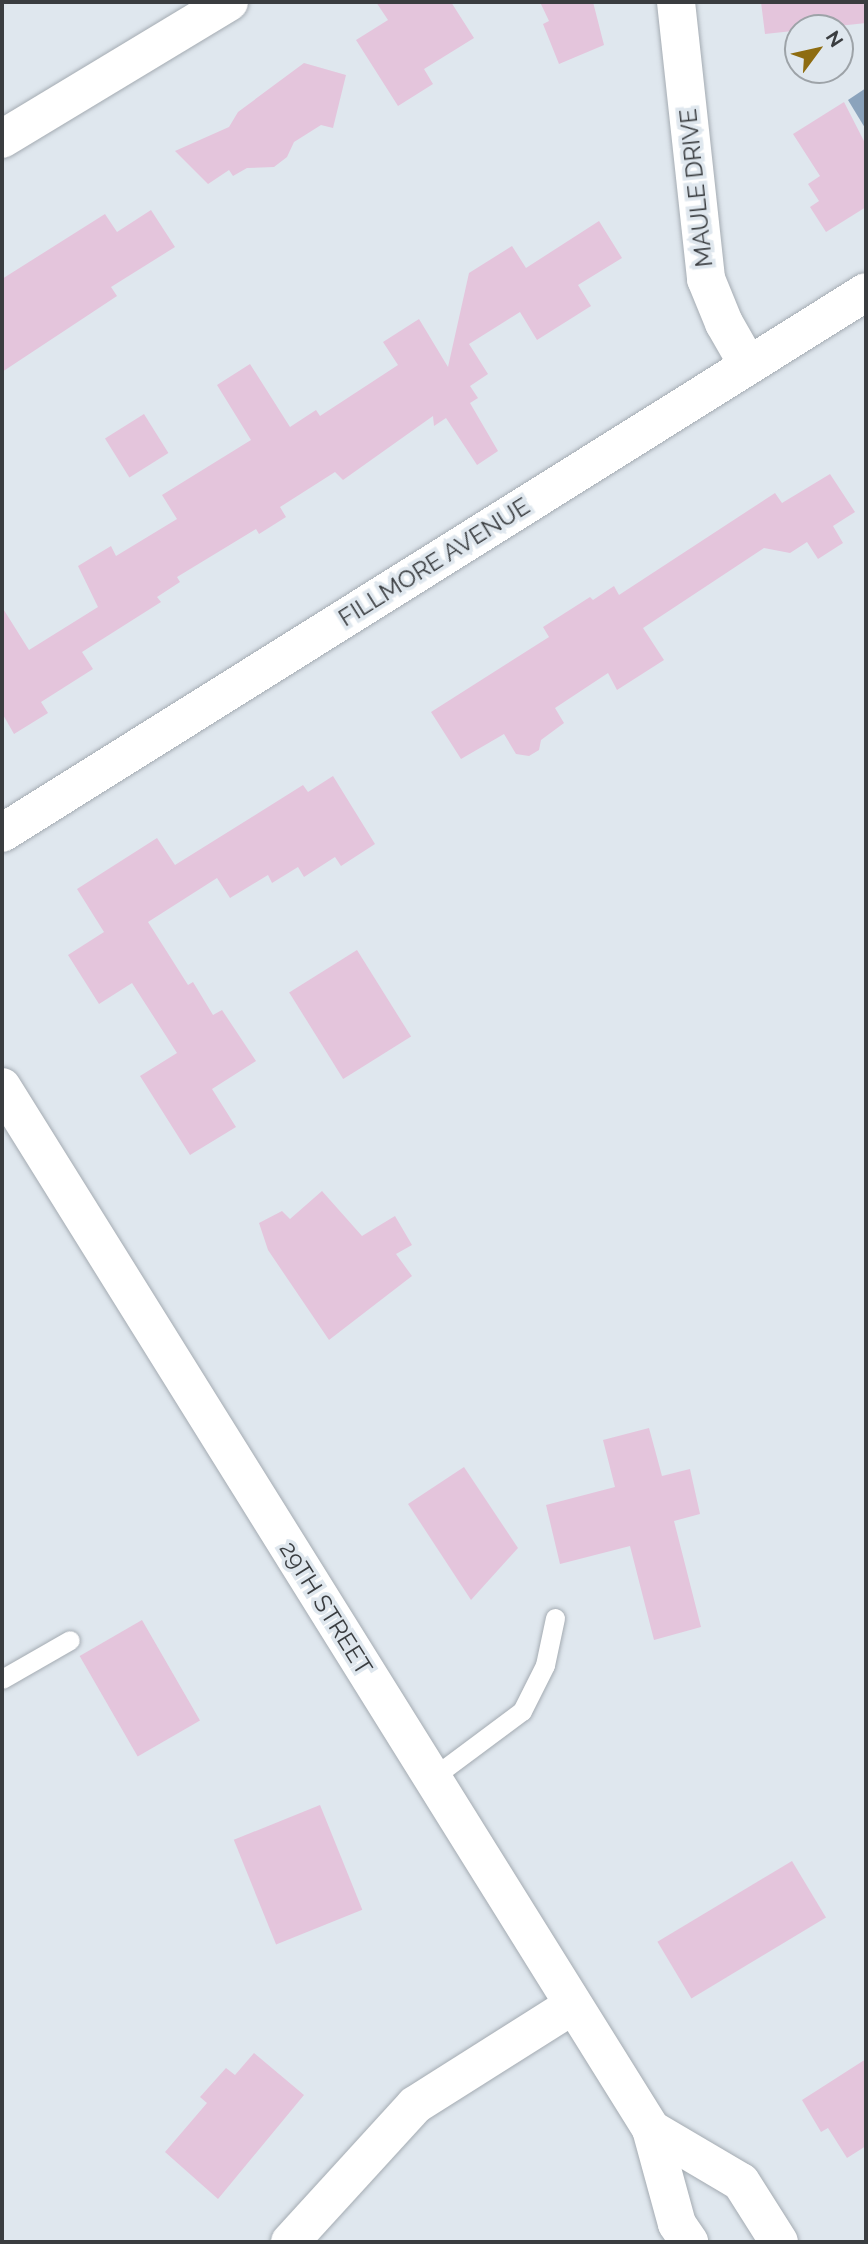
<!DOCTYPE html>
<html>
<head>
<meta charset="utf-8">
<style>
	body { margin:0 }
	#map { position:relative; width:868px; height:2244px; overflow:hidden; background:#dfe7ee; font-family:Raleway,sans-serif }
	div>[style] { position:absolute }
	.water>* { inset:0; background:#8ba3bc }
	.building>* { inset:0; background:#e4c5dc; transform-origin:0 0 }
	.roads { filter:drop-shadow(0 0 2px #a4abb2) drop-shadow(0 0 2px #a4abb2) }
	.service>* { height:19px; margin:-9.5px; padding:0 9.5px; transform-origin:9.5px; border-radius:9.5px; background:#fff }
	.minor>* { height:38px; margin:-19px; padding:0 19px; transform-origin:19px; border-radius:19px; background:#fff }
	.tertiary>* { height:38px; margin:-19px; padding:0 19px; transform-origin:19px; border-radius:19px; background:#fff }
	span { translate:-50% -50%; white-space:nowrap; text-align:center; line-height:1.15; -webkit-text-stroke:7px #dfe7ee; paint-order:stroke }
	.street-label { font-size:24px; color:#3a3d40 }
	.frame { position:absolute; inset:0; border:4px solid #3a3d40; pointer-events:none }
	.north { position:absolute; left:784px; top:14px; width:70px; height:70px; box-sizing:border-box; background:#dfe7ee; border:2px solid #9da3a8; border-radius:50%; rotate:57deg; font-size:19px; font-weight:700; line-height:28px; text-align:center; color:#3a3d40 }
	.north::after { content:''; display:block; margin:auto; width:24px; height:32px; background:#8e6c10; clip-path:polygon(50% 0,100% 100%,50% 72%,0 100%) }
</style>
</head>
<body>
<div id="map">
	<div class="water">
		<div style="clip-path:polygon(866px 88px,866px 127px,865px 128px,848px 100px)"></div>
	</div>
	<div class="building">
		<div style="clip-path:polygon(376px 2px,451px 2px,474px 38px,424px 69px,433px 84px,398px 106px,356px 40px,388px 20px)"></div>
		<div style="clip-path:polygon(540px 2px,593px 2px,604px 45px,559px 64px,543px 24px,549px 21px)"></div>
		<div style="clip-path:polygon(761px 2px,866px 2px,866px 23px,765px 34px)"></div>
		<div style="clip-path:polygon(304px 63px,346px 75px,333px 128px,321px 125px,294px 142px,287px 157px,274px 167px,247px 168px,233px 176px,229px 170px,208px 184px,175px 151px,229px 127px,238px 112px)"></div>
		<div style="clip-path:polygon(844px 102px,866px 145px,866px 207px,826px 232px,810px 207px,819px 201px,808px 184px,820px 176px,793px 134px)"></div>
		<div style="clip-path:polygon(151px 210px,175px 247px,111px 287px,117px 296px,2px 372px,2px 279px,105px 214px,117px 232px)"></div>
		<div style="clip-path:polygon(599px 221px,622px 258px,578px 285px,591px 306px,537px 340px,520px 312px,469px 344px,488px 374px,470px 386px,478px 398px,470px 403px,498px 451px,477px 465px,446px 418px,434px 426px,433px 416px,343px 480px,335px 472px,280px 507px,286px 517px,259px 534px,256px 529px,177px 577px,180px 582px,157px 597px,161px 602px,82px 652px,93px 669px,41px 702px,48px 713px,14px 734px,2px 713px,2px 607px,29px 650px,98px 607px,78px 566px,111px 546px,116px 556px,177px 519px,162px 495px,251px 440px,217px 385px,250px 364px,290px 427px,316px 410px,320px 416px,398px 365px,383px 342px,419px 319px,448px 367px,469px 273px,512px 246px,526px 268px)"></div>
		<div style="left:144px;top:414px;width:46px;height:46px;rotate:58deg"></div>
		<div style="clip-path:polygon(830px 474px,855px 512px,833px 526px,843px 543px,818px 559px,807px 542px,790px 553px,764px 548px,643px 628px,664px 660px,617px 690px,608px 673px,555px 708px,564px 723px,541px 740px,539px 750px,529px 756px,516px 754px,504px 734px,461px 759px,431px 712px,549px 637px,543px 627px,590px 597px,593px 600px,614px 586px,619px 595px,775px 493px,782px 503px)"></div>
		<div style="clip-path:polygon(333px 776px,375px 844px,341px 866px,335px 857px,304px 877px,298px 867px,272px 883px,268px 875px,230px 898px,217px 878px,148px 922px,188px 985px,193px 982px,213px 1015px,222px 1010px,256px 1061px,212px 1089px,236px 1127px,190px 1155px,140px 1076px,177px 1053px,132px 983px,99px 1004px,68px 955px,104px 932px,77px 889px,157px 838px,175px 865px,303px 785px,308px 792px)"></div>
		<div style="left:357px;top:950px;width:102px;height:80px;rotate:58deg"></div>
		<div style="clip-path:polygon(322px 1191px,362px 1236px,395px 1216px,412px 1245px,396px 1254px,412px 1276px,329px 1340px,268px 1250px,259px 1223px,282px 1211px,290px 1219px)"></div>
		<div style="clip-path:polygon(649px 1428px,662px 1476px,690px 1469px,700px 1514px,674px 1521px,701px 1627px,654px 1640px,630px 1546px,560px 1564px,546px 1505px,615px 1487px,603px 1440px)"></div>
		<div style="clip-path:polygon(464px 1467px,518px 1548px,471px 1600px,408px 1504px)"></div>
		<div style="left:142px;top:1620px;width:116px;height:72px;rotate:60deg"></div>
		<div style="left:320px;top:1805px;width:113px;height:93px;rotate:68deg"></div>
		<div style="left:792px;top:1861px;width:66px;height:157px;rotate:59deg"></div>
		<div style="clip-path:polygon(254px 2053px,304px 2095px,218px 2199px,165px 2152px,207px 2103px,200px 2097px,226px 2068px,235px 2075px)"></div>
		<div style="clip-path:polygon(866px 2059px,866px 2146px,847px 2158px,828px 2128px,821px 2132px,802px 2100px)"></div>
	</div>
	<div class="roads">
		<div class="service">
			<div style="left:2px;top:1679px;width:78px;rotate:-29.8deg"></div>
			<div style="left:432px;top:1778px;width:112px;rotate:-36.7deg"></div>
			<div style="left:522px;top:1711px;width:51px;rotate:-63.4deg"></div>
			<div style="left:545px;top:1665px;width:48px;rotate:-78deg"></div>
		</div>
		<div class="minor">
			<div style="left:676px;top:2px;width:279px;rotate:83.8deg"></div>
			<div style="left:706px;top:279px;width:48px;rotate:67.8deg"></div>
			<div style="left:724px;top:323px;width:48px;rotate:60.3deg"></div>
			<div style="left:2px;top:139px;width:265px;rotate:-31.1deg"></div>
			<div style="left:2px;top:833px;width:1019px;rotate:-32.05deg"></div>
			<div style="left:290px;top:2242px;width:185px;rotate:-47.6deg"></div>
			<div style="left:415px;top:2105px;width:187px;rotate:-32.3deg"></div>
		</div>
		<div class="tertiary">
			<div style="left:2px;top:1087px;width:1228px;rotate:58.08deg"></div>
			<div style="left:651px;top:2129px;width:98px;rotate:74.7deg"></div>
			<div style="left:677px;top:2224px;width:22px;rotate:56deg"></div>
			<div style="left:651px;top:2129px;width:104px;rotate:30.5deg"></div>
			<div style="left:741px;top:2182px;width:71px;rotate:57.7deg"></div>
		</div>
	</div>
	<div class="street-label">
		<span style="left:696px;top:188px;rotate:-96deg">MAULE DRIVE</span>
		<span style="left:434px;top:562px;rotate:-32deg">FILLMORE AVENUE</span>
		<span style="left:326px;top:1608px;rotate:58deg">29TH STREET</span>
	</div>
	<div class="frame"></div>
	<div class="north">N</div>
</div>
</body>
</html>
